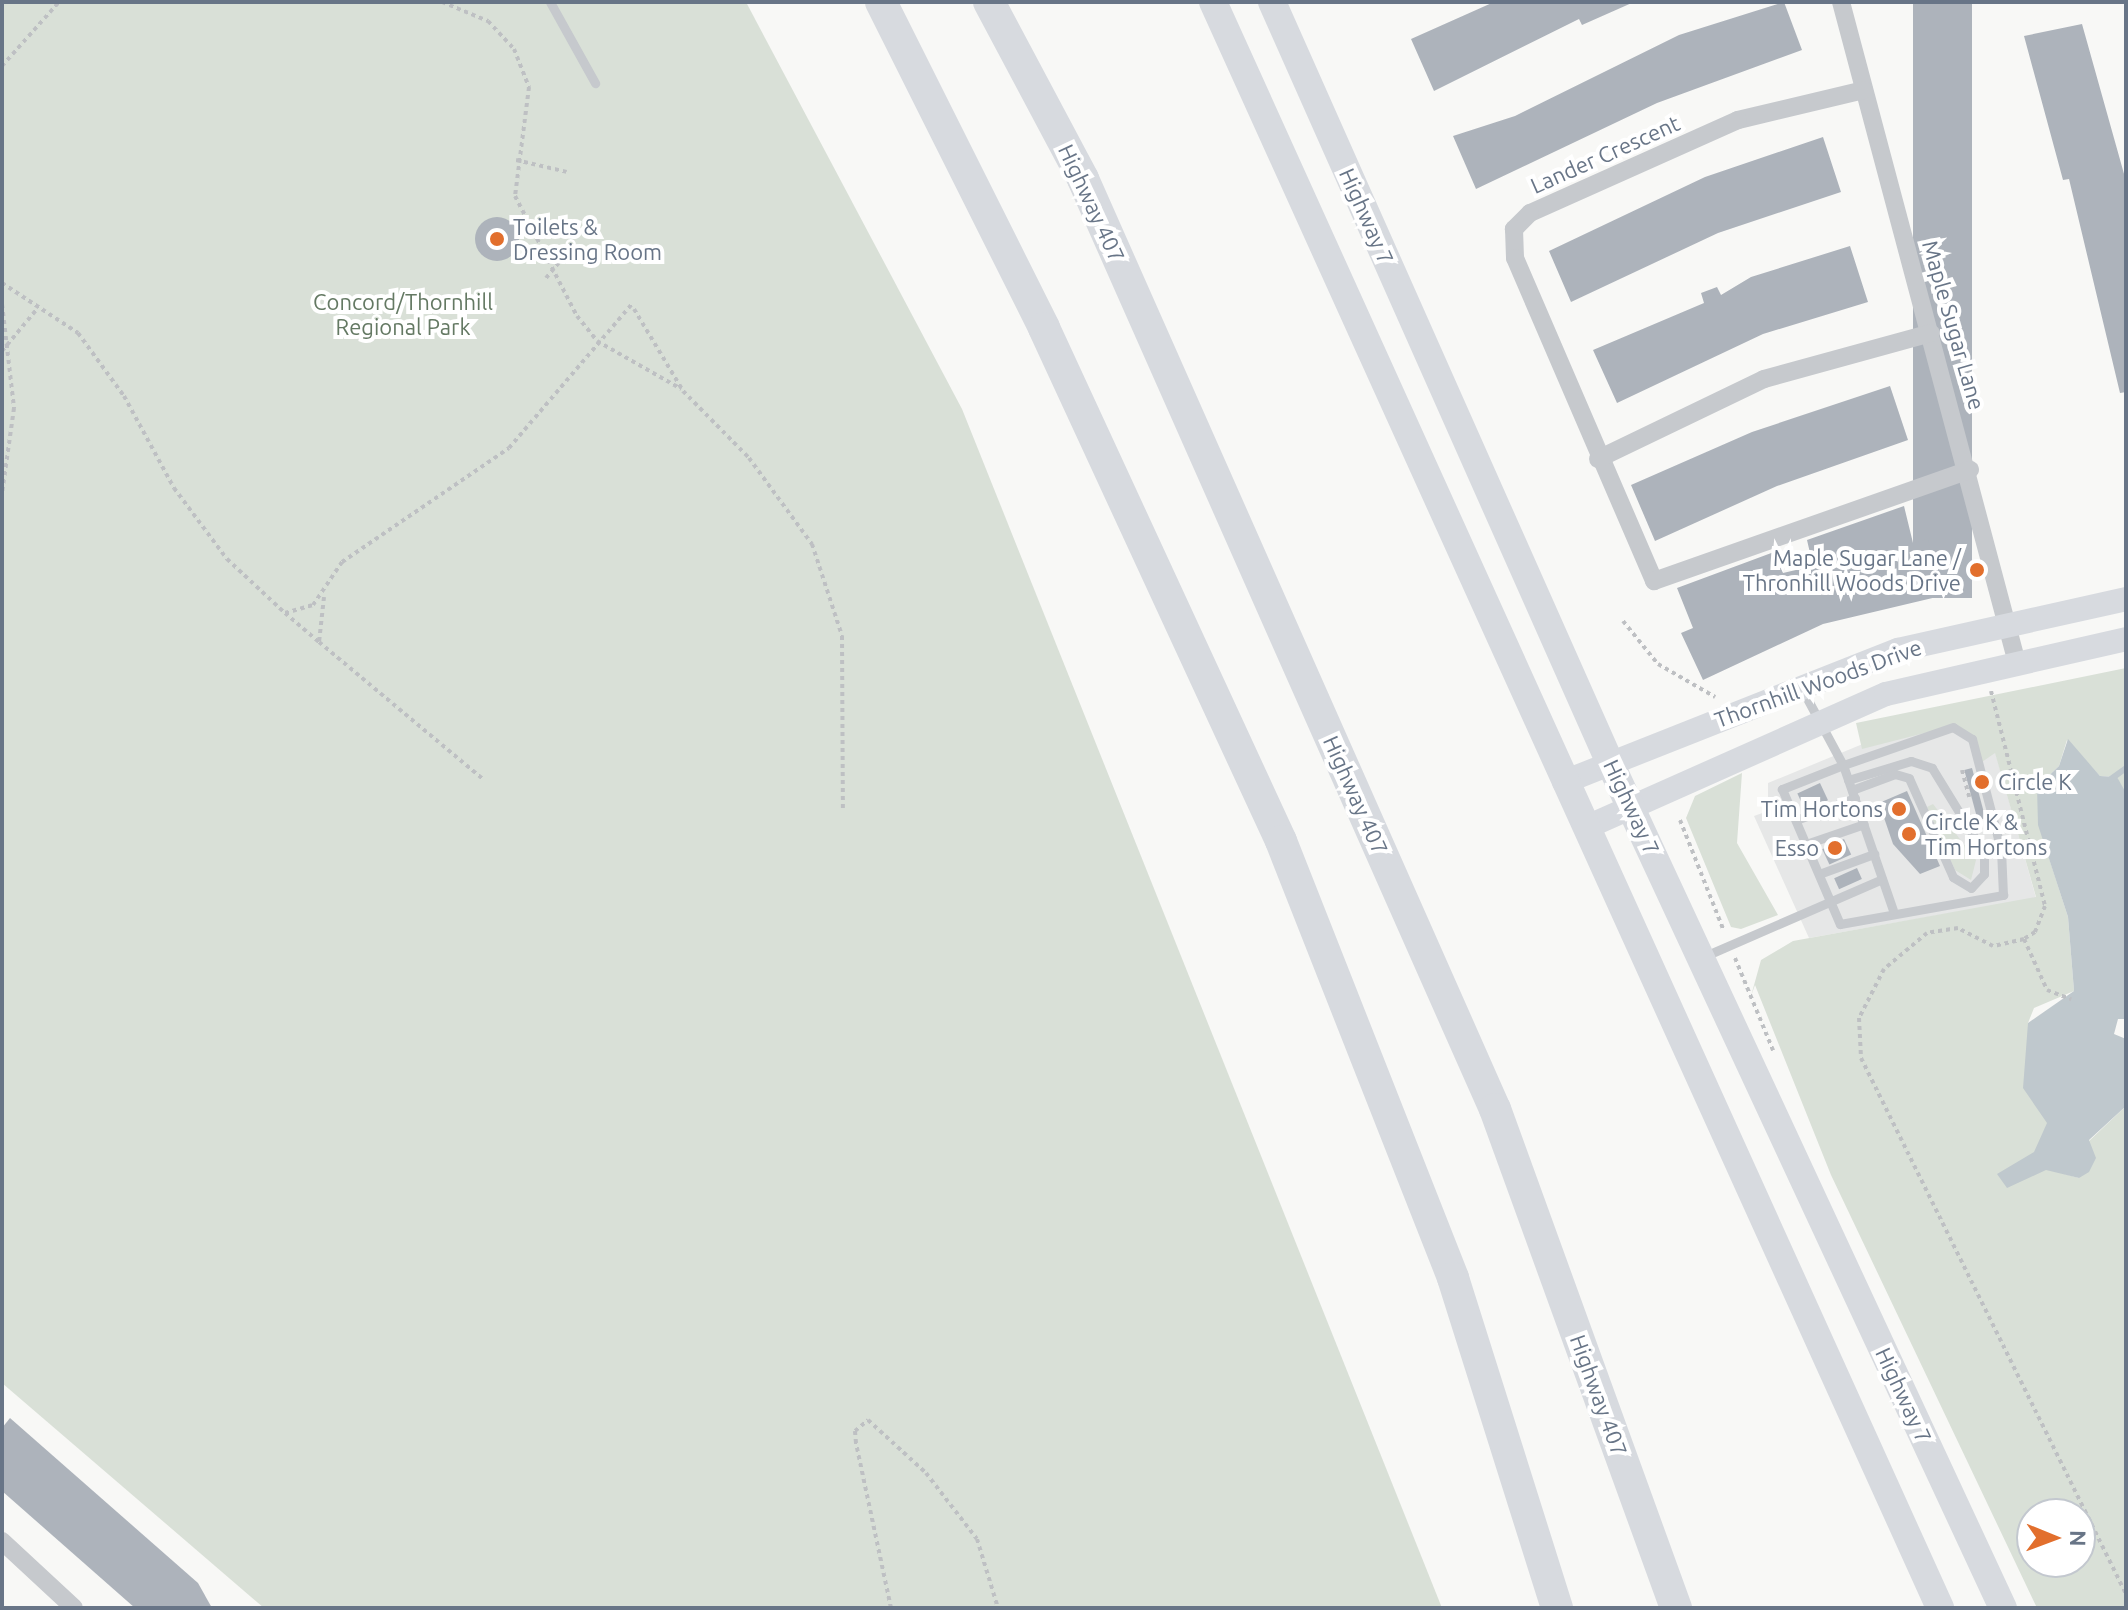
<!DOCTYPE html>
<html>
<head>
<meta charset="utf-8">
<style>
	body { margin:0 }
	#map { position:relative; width:2128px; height:1610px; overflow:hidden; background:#f8f8f6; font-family:Ubuntu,sans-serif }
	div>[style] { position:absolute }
	.built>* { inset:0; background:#e6e7e7 }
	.green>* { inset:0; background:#d9e0d7 }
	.water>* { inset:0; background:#bfc8cd }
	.stream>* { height:6px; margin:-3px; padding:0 3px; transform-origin:3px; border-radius:3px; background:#bfc8cd }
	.building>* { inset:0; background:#adb3bb; transform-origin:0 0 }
	.round { border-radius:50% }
	.path>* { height:4px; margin-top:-2px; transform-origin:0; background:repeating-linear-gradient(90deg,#bec0c3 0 4px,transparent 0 8px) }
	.lane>* { height:9px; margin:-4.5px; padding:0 4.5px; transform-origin:4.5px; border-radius:4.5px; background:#c6c9cd }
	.street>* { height:18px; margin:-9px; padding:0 9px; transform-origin:9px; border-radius:9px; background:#c6c9cd }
	.secondary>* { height:24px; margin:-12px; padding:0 12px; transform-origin:12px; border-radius:12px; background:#d7dadf }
	.primary>* { height:28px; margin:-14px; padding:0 14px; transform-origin:14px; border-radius:14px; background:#d7dadf }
	.highway>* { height:32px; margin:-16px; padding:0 16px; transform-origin:16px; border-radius:16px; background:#d7dadf }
	.dots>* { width:22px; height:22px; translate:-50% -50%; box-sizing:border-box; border:4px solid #fff; border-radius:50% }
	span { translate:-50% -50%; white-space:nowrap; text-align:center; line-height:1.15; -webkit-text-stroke:8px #fff; paint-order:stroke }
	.street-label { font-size:22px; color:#687587 }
	.poi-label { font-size:22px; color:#687587 }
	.left { translate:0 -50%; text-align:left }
	.right { translate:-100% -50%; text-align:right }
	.park-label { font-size:22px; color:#647963 }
	.frame { position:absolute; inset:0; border:4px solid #687587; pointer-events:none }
	.north { position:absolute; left:2016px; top:1498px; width:80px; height:80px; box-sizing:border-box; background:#fff; border:2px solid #c3c8cf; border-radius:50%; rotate:91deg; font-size:22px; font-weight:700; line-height:32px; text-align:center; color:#687587 }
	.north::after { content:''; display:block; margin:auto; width:28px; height:36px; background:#e26f2d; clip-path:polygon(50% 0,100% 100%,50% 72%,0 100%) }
</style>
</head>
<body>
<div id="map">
	<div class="built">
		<div style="clip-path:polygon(1984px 712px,2036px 898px,1809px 938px,1754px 816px,1768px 811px,1768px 783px,1887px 734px)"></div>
	</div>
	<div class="green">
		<div style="clip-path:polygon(2px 2px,746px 2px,962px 409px,1442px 1608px,264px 1608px,2px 1383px)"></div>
		<div style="clip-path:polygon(evenodd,2126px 668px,2126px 809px,2117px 777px,2100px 776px,2067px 740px,2059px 766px,2037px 787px,2048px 855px,2068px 917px,2074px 991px,2034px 1008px,2028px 1023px,2061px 1173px,2079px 1178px,2089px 1141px,2126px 1106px,2126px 1608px,2037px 1608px,1831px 1175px,1755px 985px,1751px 996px,1761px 960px,1793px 941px,2036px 897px,1995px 753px,1979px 764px,1970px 735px,1948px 727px,1862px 749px,1856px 723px,2126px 668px,2032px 1514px,2080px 1514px,2080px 1562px,2032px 1562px,2032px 1514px)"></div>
		<div style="clip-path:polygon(1742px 773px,1737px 843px,1778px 915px,1741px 929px,1731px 927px,1686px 818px,1695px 796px)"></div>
		<div style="clip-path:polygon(1933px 804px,1976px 860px,1971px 880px,1955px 870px,1927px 807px)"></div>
	</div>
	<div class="water">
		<div style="clip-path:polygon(2068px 739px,2100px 776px,2117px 777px,2126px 793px,2126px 1019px,2118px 1019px,2114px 1034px,2126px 1039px,2126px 1106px,2089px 1140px,2096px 1158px,2089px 1172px,2079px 1178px,2046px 1170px,2007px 1188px,1997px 1174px,2034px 1152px,2047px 1123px,2023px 1088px,2028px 1023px,2074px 991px,2068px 917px,2038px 825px,2037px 787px,2059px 766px)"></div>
	</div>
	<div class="stream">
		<div style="left:2111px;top:779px;width:19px;rotate:-36deg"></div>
	</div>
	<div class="building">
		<div style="clip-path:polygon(1494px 2px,1634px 2px,1582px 25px,1579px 19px,1434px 91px,1411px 39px)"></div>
		<div style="clip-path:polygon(1784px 2px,1802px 50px,1657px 103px,1476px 189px,1453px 136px,1515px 116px,1679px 35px)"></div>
		<div style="left:1913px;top:2px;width:59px;height:596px"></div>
		<div style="clip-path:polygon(2082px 24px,2126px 181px,2126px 392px,2120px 393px,2069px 179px,2063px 180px,2024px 36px)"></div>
		<div style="clip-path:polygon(1823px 137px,1841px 192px,1718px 233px,1571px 302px,1549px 251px,1705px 177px)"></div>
		<div class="round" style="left:475px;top:217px;width:44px;height:44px"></div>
		<div style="clip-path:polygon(1850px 246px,1868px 302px,1763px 334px,1617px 403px,1593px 350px,1704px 303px,1701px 293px,1717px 287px,1721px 295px,1751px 277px)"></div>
		<div style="clip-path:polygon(1890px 386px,1908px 440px,1777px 486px,1655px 541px,1631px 485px,1752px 432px)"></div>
		<div style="clip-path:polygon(1904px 506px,1913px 543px,1928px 539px,1941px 596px,1823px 624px,1703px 680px,1681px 633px,1693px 628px,1677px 588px,1774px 552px,1783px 573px,1813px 566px,1807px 540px)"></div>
		<div style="left:1972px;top:768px;width:52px;height:8px;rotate:75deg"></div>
		<div style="left:1820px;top:783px;width:19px;height:25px;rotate:65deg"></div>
		<div style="clip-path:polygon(1907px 791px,1940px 866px,1920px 874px,1893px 844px,1879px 803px)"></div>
		<div style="left:1844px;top:839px;width:17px;height:24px;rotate:65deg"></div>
		<div style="left:1857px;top:868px;width:12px;height:25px;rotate:66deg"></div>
		<div style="clip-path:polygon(10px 1418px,198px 1583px,212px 1608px,135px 1608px,2px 1491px,2px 1428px)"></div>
	</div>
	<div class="path">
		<div style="left:442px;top:2px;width:50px;rotate:22.4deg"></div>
		<div style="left:488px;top:21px;width:38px;rotate:47deg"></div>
		<div style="left:514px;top:49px;width:41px;rotate:68.5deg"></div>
		<div style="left:529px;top:87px;width:110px;rotate:97.3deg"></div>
		<div style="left:515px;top:196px;width:135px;rotate:62.7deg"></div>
		<div style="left:577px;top:316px;width:32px;rotate:51deg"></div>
		<div style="left:597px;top:341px;width:97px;rotate:29.7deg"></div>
		<div style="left:2px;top:66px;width:86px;rotate:-48.3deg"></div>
		<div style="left:516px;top:160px;width:52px;rotate:13.2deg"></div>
		<div style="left:546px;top:278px;width:30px;rotate:-50deg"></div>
		<div style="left:2px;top:283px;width:91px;rotate:33.3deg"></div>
		<div style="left:78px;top:333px;width:78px;rotate:53.9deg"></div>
		<div style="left:124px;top:396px;width:105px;rotate:61.5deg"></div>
		<div style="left:174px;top:488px;width:89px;rotate:53.3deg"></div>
		<div style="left:227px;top:559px;width:79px;rotate:43deg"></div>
		<div style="left:285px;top:613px;width:29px;rotate:-16deg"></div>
		<div style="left:313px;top:605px;width:52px;rotate:-56deg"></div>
		<div style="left:342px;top:562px;width:202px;rotate:-34.3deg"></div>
		<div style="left:509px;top:448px;width:189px;rotate:-49.5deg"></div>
		<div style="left:2px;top:304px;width:105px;rotate:83.4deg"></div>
		<div style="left:14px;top:408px;width:86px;rotate:98deg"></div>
		<div style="left:634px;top:309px;width:96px;rotate:59.1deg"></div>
		<div style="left:683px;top:391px;width:94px;rotate:45.4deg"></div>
		<div style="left:749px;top:458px;width:107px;rotate:53.8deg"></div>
		<div style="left:812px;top:544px;width:97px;rotate:71.9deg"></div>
		<div style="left:842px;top:636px;width:174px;rotate:89.7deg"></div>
		<div style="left:2px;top:351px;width:55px;rotate:-50.2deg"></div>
		<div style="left:324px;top:597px;width:45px;rotate:96.3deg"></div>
		<div style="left:319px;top:642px;width:214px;rotate:39.9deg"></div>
		<div style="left:285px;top:613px;width:45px;rotate:40.5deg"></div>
		<div style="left:1623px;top:621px;width:55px;rotate:50.9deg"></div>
		<div style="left:1658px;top:664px;width:66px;rotate:30.1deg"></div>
		<div style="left:1991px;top:691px;width:222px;rotate:75.9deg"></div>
		<div style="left:2045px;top:906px;width:28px;rotate:111deg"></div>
		<div style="left:2035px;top:932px;width:13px;rotate:148deg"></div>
		<div style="left:2024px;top:939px;width:56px;rotate:65.7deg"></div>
		<div style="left:2047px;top:990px;width:26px;rotate:21deg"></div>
		<div style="left:1962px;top:770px;width:28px;rotate:75deg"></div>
		<div style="left:1680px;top:820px;width:119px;rotate:68.4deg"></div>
		<div style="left:2024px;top:939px;width:32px;rotate:167deg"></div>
		<div style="left:1993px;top:946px;width:39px;rotate:-153deg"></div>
		<div style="left:1958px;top:928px;width:31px;rotate:171deg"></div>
		<div style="left:1927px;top:933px;width:56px;rotate:140.1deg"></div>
		<div style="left:1884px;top:969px;width:55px;rotate:117deg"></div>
		<div style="left:1859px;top:1018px;width:40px;rotate:87.1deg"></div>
		<div style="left:1861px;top:1058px;width:598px;rotate:63.69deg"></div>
		<div style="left:1735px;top:958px;width:100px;rotate:67.6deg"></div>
		<div style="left:891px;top:1608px;width:169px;rotate:-102deg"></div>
		<div style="left:856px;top:1443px;width:12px;rotate:-95deg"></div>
		<div style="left:855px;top:1431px;width:17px;rotate:-40deg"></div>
		<div style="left:868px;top:1420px;width:79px;rotate:42.4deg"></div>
		<div style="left:926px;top:1473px;width:83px;rotate:52.3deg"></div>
		<div style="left:977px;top:1539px;width:72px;rotate:73.1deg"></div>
	</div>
	<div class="lane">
		<div style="left:550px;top:2px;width:93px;rotate:60.9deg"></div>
		<div style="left:1802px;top:689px;width:86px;rotate:61.7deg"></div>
		<div style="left:1843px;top:765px;width:66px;rotate:158.5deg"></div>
		<div style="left:1782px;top:789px;width:147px;rotate:66.8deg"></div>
		<div style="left:1840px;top:924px;width:166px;rotate:-10.1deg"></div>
		<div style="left:2003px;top:895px;width:45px;rotate:-92.5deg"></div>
		<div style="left:2001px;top:850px;width:115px;rotate:-104.6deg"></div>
		<div style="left:1972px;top:739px;width:22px;rotate:-148deg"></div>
		<div style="left:1953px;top:727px;width:116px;rotate:160.9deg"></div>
		<div style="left:1843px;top:765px;width:153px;rotate:71deg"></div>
		<div style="left:1848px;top:780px;width:66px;rotate:-16.8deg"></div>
		<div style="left:1911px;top:761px;width:22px;rotate:18deg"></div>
		<div style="left:1932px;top:768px;width:100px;rotate:58.5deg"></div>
		<div style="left:1984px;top:853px;width:21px;rotate:90deg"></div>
		<div style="left:1984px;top:874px;width:19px;rotate:133deg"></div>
		<div style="left:1971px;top:888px;width:21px;rotate:-149deg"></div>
		<div style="left:1953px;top:877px;width:108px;rotate:-114deg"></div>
		<div style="left:1909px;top:778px;width:15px;rotate:-164deg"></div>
		<div style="left:1895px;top:774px;width:46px;rotate:159.6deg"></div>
		<div style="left:1796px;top:820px;width:63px;rotate:-20.4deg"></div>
		<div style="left:1806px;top:844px;width:61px;rotate:-19deg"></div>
		<div style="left:1819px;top:874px;width:59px;rotate:-20deg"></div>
		<div style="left:1705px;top:956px;width:193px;rotate:-23.5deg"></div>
	</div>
	<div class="street">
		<div style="left:1841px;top:2px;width:684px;rotate:75.09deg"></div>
		<div style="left:1864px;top:90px;width:130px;rotate:166.6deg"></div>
		<div style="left:1738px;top:120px;width:228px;rotate:155.9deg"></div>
		<div style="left:1530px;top:213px;width:23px;rotate:135deg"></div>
		<div style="left:1514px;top:229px;width:29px;rotate:88deg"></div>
		<div style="left:1515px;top:258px;width:352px;rotate:66.7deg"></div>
		<div style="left:1654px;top:581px;width:335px;rotate:-19.4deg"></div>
		<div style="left:1598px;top:459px;width:184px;rotate:-25.7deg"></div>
		<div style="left:1764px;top:379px;width:173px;rotate:-15.4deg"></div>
		<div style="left:2px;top:1541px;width:98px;rotate:42.9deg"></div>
	</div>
	<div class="secondary">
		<div style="left:1564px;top:782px;width:359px;rotate:-21.6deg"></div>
		<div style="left:1898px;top:650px;width:234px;rotate:-12.6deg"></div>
		<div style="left:1587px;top:827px;width:327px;rotate:-24deg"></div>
		<div style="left:1886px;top:694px;width:246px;rotate:-12.9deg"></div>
	</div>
	<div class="primary">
		<div style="left:1213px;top:2px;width:1763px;rotate:65.64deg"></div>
		<div style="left:1272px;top:2px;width:833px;rotate:66.05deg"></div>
		<div style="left:1610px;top:763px;width:932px;rotate:65.06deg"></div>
	</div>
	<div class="highway">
		<div style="left:881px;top:2px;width:364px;rotate:63.4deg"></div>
		<div style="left:1044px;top:328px;width:565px;rotate:65.2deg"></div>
		<div style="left:1281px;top:841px;width:470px;rotate:68.5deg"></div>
		<div style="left:1453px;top:1278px;width:346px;rotate:72.5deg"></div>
		<div style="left:989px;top:2px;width:200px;rotate:62deg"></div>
		<div style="left:1083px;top:179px;width:1017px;rotate:66.11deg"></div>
		<div style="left:1495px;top:1109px;width:531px;rotate:70.06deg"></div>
	</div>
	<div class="dots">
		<div style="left:497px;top:239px;background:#e26f2d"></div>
		<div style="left:1977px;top:570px;background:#e26f2d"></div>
		<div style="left:1982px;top:782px;background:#e26f2d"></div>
		<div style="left:1899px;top:809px;background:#e26f2d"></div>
		<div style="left:1909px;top:834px;background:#e26f2d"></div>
		<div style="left:1835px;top:848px;background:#e26f2d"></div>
	</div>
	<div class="street-label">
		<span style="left:1605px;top:154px;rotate:-24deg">Lander Crescent</span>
		<span style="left:1092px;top:203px;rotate:65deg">Highway 407</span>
		<span style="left:1367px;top:216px;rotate:66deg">Highway 7</span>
		<span style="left:1954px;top:325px;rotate:74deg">Maple Sugar Lane</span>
		<span style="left:1818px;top:683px;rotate:-20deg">Thornhill Woods Drive</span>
		<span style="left:1356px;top:795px;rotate:66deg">Highway 407</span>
		<span style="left:1632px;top:807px;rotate:65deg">Highway 7</span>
		<span style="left:1599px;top:1395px;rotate:70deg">Highway 407</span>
		<span style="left:1904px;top:1395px;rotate:65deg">Highway 7</span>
	</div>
	<div class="poi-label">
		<span class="left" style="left:513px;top:239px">Toilets &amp;<br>Dressing Room</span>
		<span class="right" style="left:1961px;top:570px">Maple Sugar Lane /<br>Thronhill Woods Drive</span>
		<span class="left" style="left:1998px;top:782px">Circle K</span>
		<span class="right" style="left:1883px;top:809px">Tim Hortons</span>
		<span class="left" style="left:1925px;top:834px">Circle K &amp;<br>Tim Hortons</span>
		<span class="right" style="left:1819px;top:848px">Esso</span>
	</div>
	<div class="park-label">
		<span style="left:403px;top:314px">Concord/Thornhill<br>Regional Park</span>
	</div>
	<div class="frame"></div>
	<div class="north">N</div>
</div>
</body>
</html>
